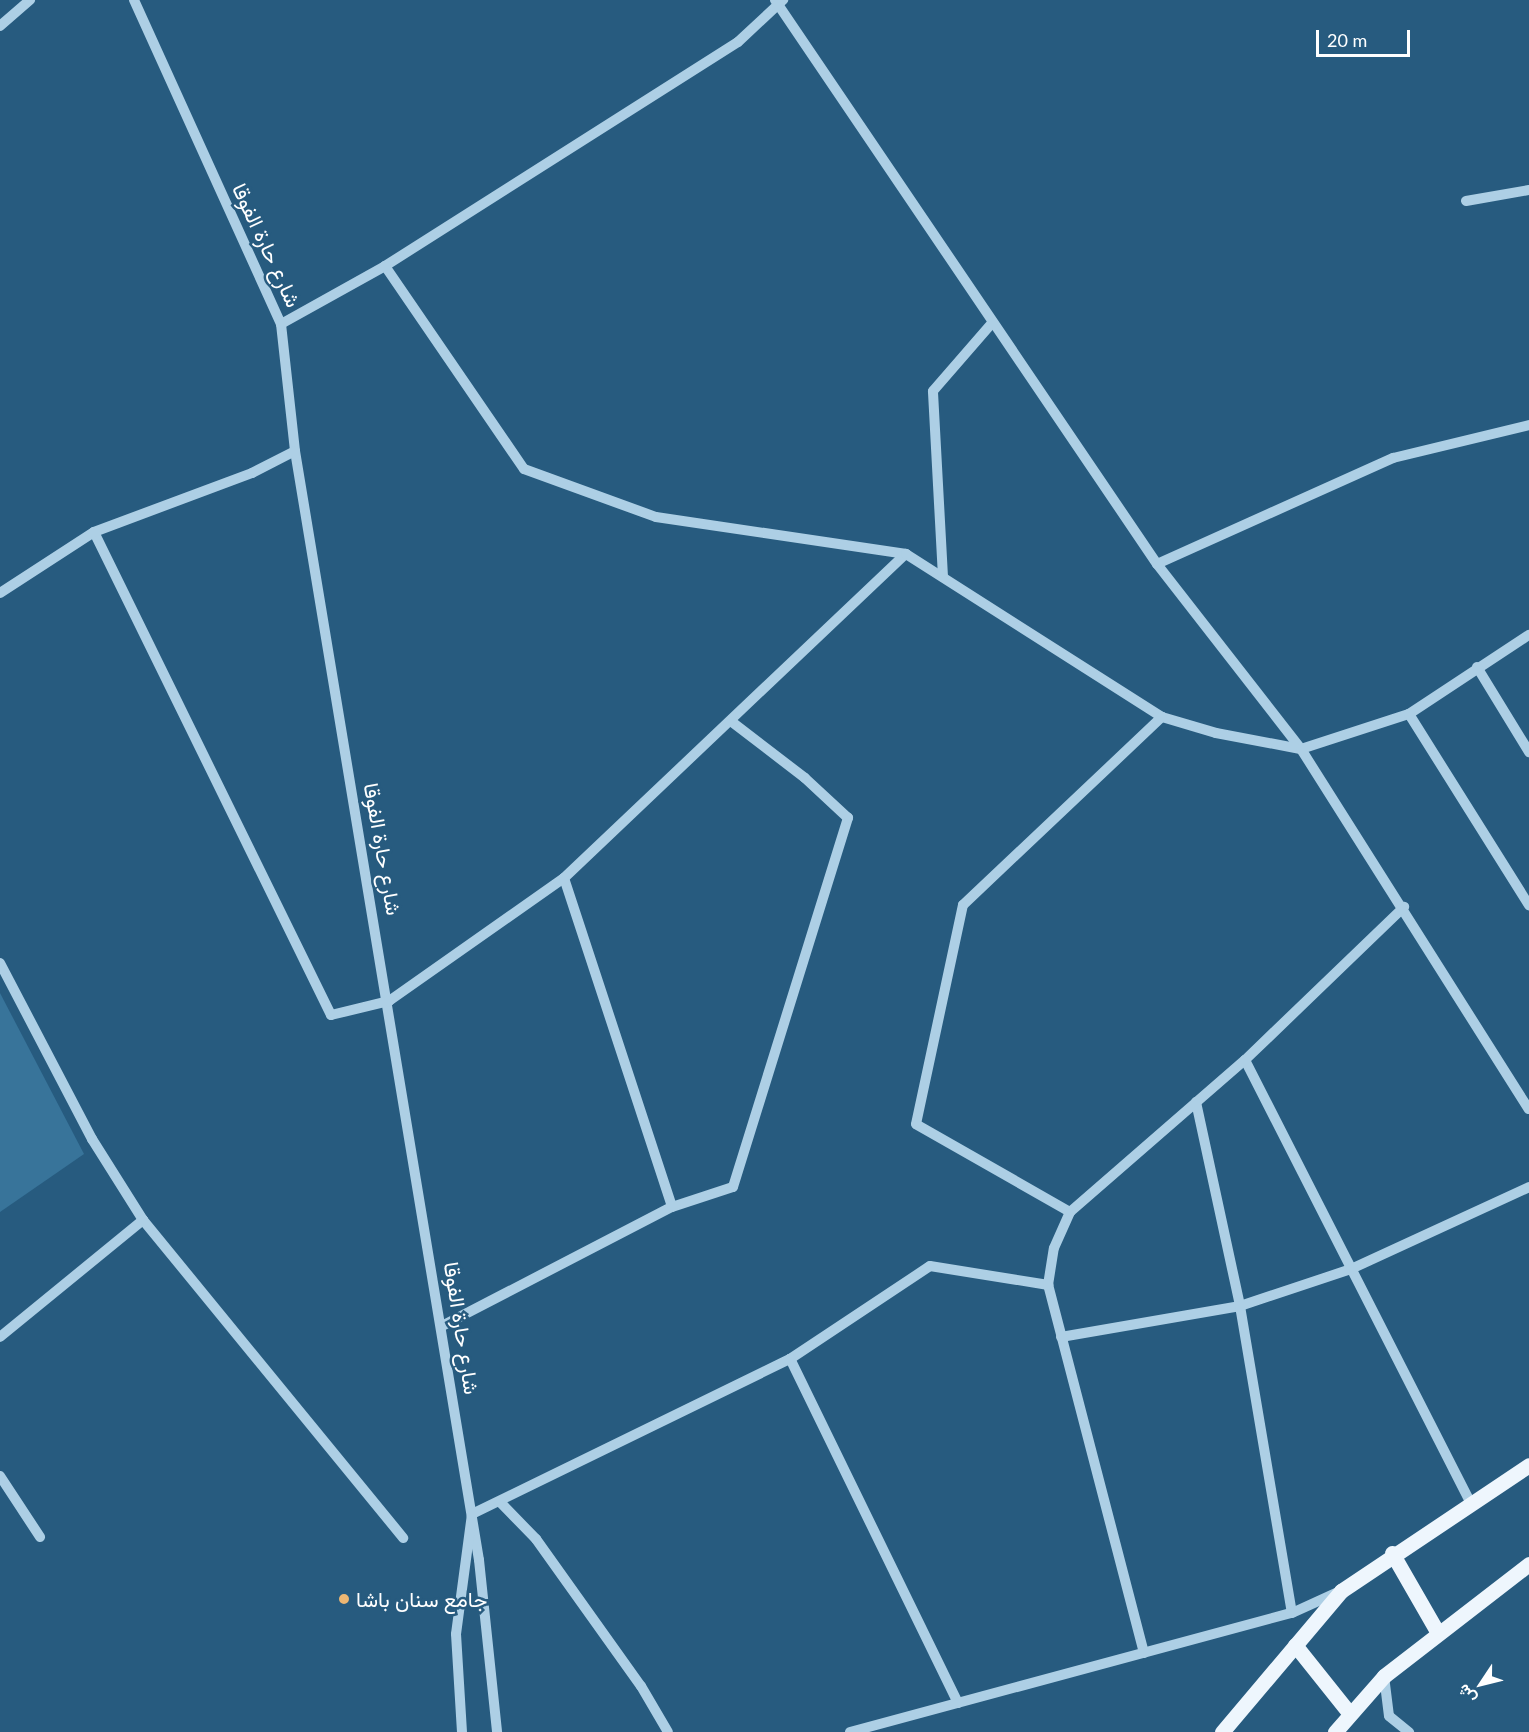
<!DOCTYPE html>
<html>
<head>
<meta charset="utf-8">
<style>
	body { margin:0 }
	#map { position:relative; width:1529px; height:1732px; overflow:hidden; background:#275b7f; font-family:Lato,Vazirmatn,sans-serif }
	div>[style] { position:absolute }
	.green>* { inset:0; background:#38749a }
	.minor>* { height:10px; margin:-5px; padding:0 5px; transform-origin:5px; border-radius:5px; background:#adcfe5 }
	.major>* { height:15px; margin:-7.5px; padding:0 7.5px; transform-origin:7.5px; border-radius:7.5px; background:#eef6fd }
	.dots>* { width:16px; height:16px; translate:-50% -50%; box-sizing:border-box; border:3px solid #275b7f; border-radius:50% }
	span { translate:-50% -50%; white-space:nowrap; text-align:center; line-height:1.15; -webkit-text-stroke:5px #275b7f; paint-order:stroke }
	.street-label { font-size:21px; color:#fff }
	.poi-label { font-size:21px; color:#fff }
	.left { translate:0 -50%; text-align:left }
	.north { position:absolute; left:1451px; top:1654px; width:60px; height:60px; -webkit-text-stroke:4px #275b7f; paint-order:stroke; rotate:235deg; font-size:16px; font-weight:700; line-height:24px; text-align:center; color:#fff }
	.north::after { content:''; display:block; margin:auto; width:21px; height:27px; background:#fff; clip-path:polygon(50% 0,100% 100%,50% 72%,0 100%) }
	.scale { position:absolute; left:1316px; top:30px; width:94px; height:27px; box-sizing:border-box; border:3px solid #fff; border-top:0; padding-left:8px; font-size:18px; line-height:21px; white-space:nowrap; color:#fff; -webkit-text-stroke:4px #275b7f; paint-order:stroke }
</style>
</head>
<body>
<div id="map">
	<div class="green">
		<div style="clip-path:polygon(0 993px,84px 1154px,0 1212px)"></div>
	</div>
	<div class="minor">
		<div style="left:134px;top:0;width:356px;rotate:65.6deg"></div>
		<div style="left:281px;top:324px;width:128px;rotate:83.7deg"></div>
		<div style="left:295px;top:451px;width:1124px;rotate:80.58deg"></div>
		<div style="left:479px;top:1560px;width:173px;rotate:84deg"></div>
		<div style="left:775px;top:0;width:681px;rotate:55.89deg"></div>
		<div style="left:1157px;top:564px;width:234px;rotate:52.1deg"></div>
		<div style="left:1301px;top:749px;width:426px;rotate:57.7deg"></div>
		<div style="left:0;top:26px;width:40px;rotate:-41deg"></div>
		<div style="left:1466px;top:201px;width:64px;rotate:-9.9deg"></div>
		<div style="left:385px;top:266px;width:246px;rotate:55.6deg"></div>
		<div style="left:524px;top:469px;width:140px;rotate:20deg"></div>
		<div style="left:656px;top:517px;width:253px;rotate:8.4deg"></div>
		<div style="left:281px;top:324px;width:119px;rotate:-29.1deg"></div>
		<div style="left:385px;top:266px;width:418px;rotate:-32.4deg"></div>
		<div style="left:738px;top:42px;width:62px;rotate:-43deg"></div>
		<div style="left:94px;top:532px;width:538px;rotate:63.86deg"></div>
		<div style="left:331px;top:1015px;width:60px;rotate:-13.6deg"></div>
		<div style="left:389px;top:1001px;width:214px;rotate:-35.1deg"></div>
		<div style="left:564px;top:878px;width:471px;rotate:-43.5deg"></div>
		<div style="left:906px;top:554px;width:303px;rotate:32.5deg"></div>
		<div style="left:1162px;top:717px;width:56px;rotate:16.5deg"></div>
		<div style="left:1216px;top:733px;width:86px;rotate:10.7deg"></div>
		<div style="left:1301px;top:749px;width:114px;rotate:-18deg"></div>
		<div style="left:1409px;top:714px;width:144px;rotate:-33.4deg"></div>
		<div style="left:1157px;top:564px;width:259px;rotate:-24.2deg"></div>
		<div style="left:1393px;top:458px;width:140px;rotate:-13.6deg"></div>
		<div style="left:943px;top:577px;width:186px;rotate:-93.1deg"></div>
		<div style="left:933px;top:391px;width:91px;rotate:-49deg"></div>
		<div style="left:0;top:593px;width:112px;rotate:-33deg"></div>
		<div style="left:94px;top:532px;width:169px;rotate:-20.5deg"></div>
		<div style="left:252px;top:473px;width:48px;rotate:-27.1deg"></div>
		<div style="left:1477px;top:667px;width:100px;rotate:58.5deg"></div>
		<div style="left:1409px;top:714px;width:226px;rotate:57.9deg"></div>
		<div style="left:564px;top:878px;width:346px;rotate:71.8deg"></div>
		<div style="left:0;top:963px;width:199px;rotate:62.4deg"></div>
		<div style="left:92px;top:1139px;width:96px;rotate:57.8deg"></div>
		<div style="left:143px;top:1220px;width:411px;rotate:50.7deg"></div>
		<div style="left:1245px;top:1060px;width:496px;rotate:63deg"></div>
		<div style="left:1196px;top:1102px;width:209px;rotate:77.8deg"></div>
		<div style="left:1240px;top:1306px;width:311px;rotate:80.4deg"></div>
		<div style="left:1070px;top:1212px;width:177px;rotate:-150.3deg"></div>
		<div style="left:916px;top:1124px;width:224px;rotate:-77.9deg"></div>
		<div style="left:963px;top:905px;width:274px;rotate:-43.4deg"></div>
		<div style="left:442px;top:1326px;width:259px;rotate:-27.4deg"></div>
		<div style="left:672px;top:1207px;width:64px;rotate:-18.2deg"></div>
		<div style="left:733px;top:1187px;width:387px;rotate:-72.7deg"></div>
		<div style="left:848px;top:818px;width:59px;rotate:-137.1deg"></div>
		<div style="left:805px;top:778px;width:92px;rotate:-142.5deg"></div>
		<div style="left:0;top:1337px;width:185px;rotate:-39.3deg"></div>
		<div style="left:1061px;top:1337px;width:182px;rotate:-9.8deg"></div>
		<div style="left:1240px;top:1306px;width:117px;rotate:-18.4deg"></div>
		<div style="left:1351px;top:1269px;width:196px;rotate:-24.7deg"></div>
		<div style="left:0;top:1476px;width:73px;rotate:56.7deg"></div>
		<div style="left:500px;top:1502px;width:52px;rotate:45.8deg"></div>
		<div style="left:536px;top:1539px;width:181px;rotate:54.5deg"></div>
		<div style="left:641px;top:1686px;width:53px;rotate:59.6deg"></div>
		<div style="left:1144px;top:1653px;width:380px;rotate:-104.6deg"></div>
		<div style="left:1048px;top:1285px;width:37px;rotate:-81deg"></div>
		<div style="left:1054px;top:1248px;width:39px;rotate:-66deg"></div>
		<div style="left:1070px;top:1212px;width:232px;rotate:-41deg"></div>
		<div style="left:1245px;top:1060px;width:221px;rotate:-43.9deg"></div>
		<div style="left:1384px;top:1676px;width:40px;rotate:82.9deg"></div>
		<div style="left:1389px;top:1716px;width:26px;rotate:39deg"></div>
		<div style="left:958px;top:1703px;width:383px;rotate:-116deg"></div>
		<div style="left:790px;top:1359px;width:168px;rotate:-33.6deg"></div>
		<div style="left:930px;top:1266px;width:120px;rotate:9.1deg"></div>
		<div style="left:462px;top:1732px;width:98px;rotate:-93.5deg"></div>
		<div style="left:456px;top:1634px;width:121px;rotate:-82.4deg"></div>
		<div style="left:472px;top:1514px;width:354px;rotate:-26deg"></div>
		<div style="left:850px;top:1732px;width:458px;rotate:-15.1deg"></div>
		<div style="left:1292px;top:1613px;width:48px;rotate:-24.4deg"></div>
	</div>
	<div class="major">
		<div style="left:1392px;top:1553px;width:92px;rotate:60.1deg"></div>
		<div style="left:1295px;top:1645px;width:88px;rotate:51.4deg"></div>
		<div style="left:1222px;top:1732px;width:185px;rotate:-49.8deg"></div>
		<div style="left:1341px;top:1591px;width:226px;rotate:-33.8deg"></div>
		<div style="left:1335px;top:1732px;width:74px;rotate:-48.8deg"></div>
		<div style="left:1384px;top:1676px;width:183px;rotate:-37.7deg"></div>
	</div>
	<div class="dots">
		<div style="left:344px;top:1599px;background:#edb773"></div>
	</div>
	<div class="street-label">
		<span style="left:267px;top:245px;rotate:65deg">شارع حارة الفوقا</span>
		<span style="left:383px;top:849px;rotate:80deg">شارع حارة الفوقا</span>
		<span style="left:462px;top:1328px;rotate:81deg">شارع حارة الفوقا</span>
	</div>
	<div class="poi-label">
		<span class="left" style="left:356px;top:1599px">جامع سنان باشا</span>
	</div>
	<div class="north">ش</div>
	<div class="scale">20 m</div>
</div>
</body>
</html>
